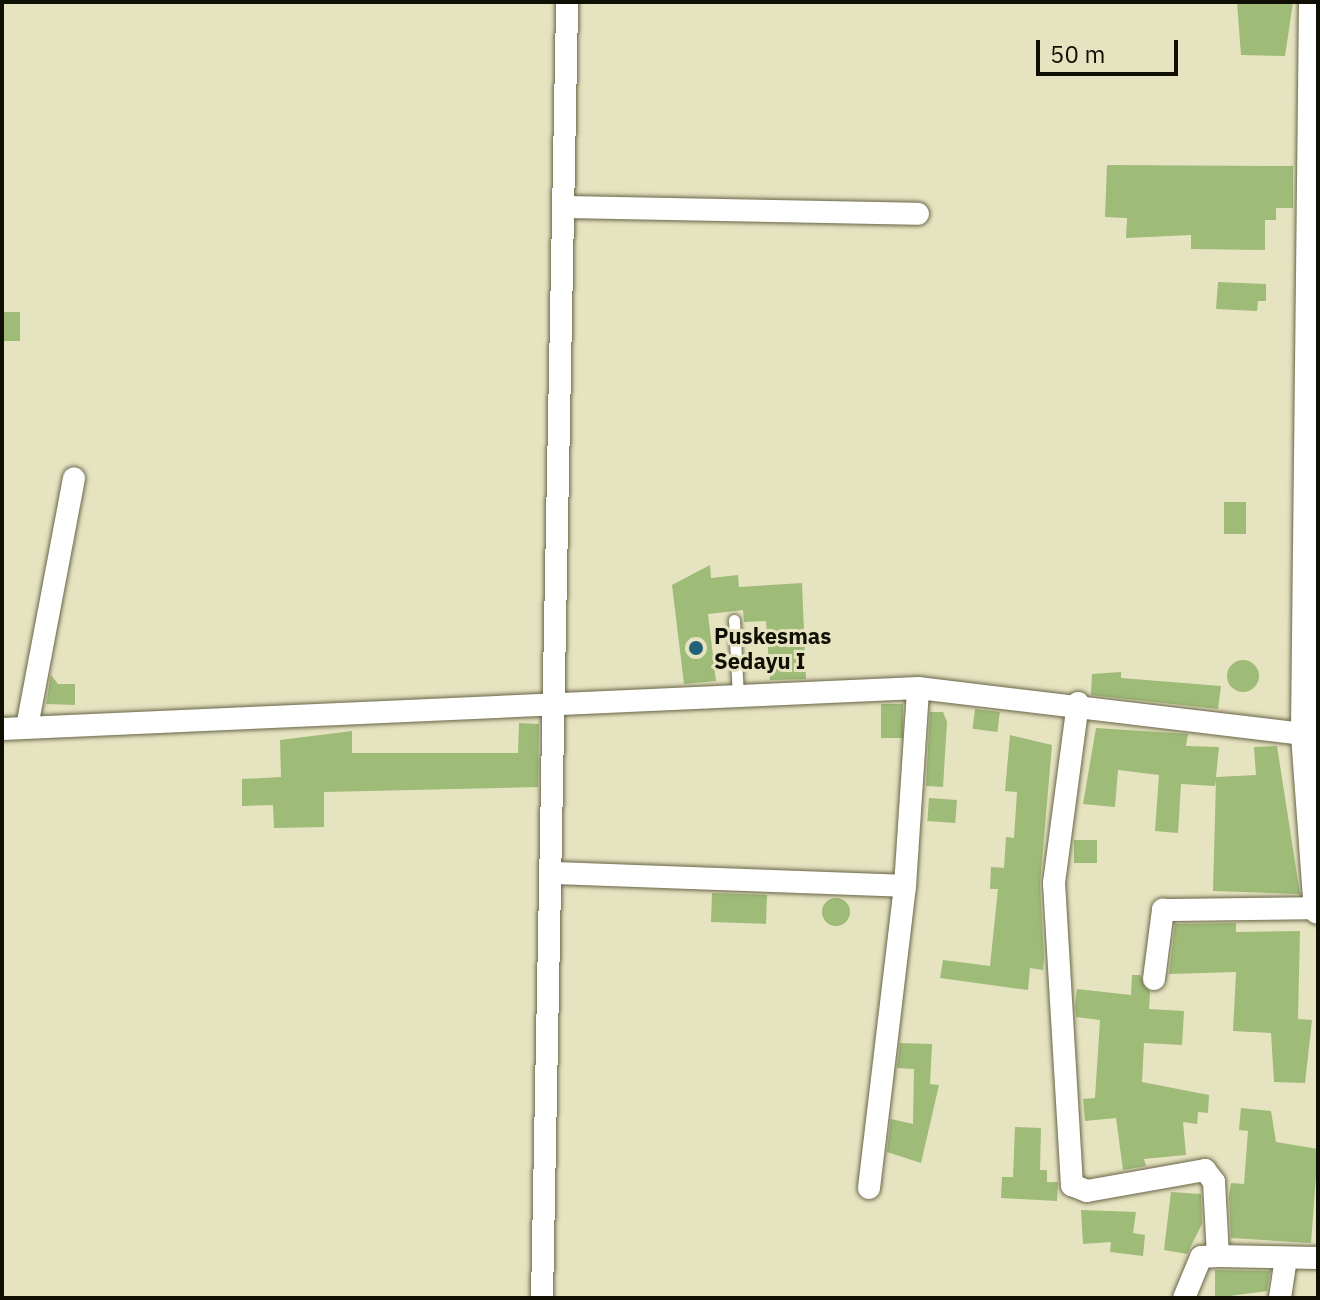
<!DOCTYPE html>
<html>
<head>
<meta charset="utf-8">
<style>
	body { margin:0 }
	#map { position:relative; width:1320px; height:1300px; overflow:hidden; background:#e6e3c1; font-family:"IBM Plex Sans",sans-serif }
	div>[style] { position:absolute }
	.building>* { inset:0; background:#9ebb78; transform-origin:0 0 }
	.round { border-radius:50% }
	.roads { filter:drop-shadow(0 0 2px #686547) drop-shadow(0 0 2px #686547) }
	.service>* { height:11px; margin:-5.5px; padding:0 5.5px; transform-origin:5.5px; border-radius:5.5px; background:#fff }
	.minor>* { height:22px; margin:-11px; padding:0 11px; transform-origin:11px; border-radius:11px; background:#fff }
	.tertiary>* { height:28px; margin:-14px; padding:0 14px; transform-origin:14px; border-radius:14px; background:#fff }
	.dots>* { width:22px; height:22px; translate:-50% -50%; box-sizing:border-box; border:4px solid #e6e3c1; border-radius:50% }
	span { translate:-50% -50%; white-space:nowrap; text-align:center; line-height:1.15; -webkit-text-stroke:6px #e6e3c1; paint-order:stroke }
	.poi-label { font-size:22px; color:#100f04; font-weight:700 }
	.left { translate:0 -50%; text-align:left }
	.frame { position:absolute; inset:0; border:4px solid #100f04; pointer-events:none }
	.scale { position:absolute; left:1036px; top:40px; width:142px; height:36px; box-sizing:border-box; border:4px solid #100f04; border-top:0; padding-left:10px; font-size:24px; line-height:28px; white-space:nowrap; color:#100f04; -webkit-text-stroke:6px #e6e3c1; paint-order:stroke }
</style>
</head>
<body>
<div id="map">
	<div class="building">
		<div style="clip-path:polygon(1237px 2px,1293px 2px,1285px 56px,1241px 55px)"></div>
		<div style="clip-path:polygon(1107px 165px,1293px 166px,1293px 208px,1276px 208px,1276px 220px,1265px 220px,1265px 250px,1191px 249px,1191px 235px,1126px 238px,1127px 218px,1105px 217px)"></div>
		<div style="clip-path:polygon(1218px 282px,1266px 284px,1266px 301px,1258px 301px,1257px 311px,1216px 309px)"></div>
		<div style="left:2px;top:312px;width:18px;height:29px"></div>
		<div style="left:1224px;top:502px;width:22px;height:32px"></div>
		<div style="clip-path:polygon(710px 565px,711px 578px,738px 575px,739px 587px,802px 583px,806px 679px,770px 680px,766px 621px,744px 622px,743px 610px,708px 614px,716px 681px,684px 684px,672px 585px)"></div>
		<div class="round" style="left:1227px;top:660px;width:32px;height:32px"></div>
		<div style="clip-path:polygon(1121px 672px,1121px 678px,1221px 686px,1218px 709px,1091px 695px,1092px 674px)"></div>
		<div style="clip-path:polygon(51px 675px,58px 684px,75px 684px,75px 705px,46px 704px)"></div>
		<div style="left:881px;top:704px;width:22px;height:34px"></div>
		<div style="left:975px;top:709px;width:25px;height:20px;rotate:7deg"></div>
		<div style="clip-path:polygon(930px 712px,943px 712px,947px 722px,943px 787px,926px 786px)"></div>
		<div style="clip-path:polygon(519px 723px,539px 724px,538px 787px,324px 792px,324px 827px,274px 828px,273px 805px,242px 806px,242px 779px,281px 777px,280px 740px,352px 731px,352px 753px,518px 753px)"></div>
		<div style="clip-path:polygon(1096px 728px,1188px 734px,1186px 746px,1219px 747px,1216px 777px,1256px 775px,1254px 747px,1277px 746px,1300px 894px,1213px 891px,1216px 780px,1215px 786px,1181px 784px,1178px 833px,1155px 831px,1159px 775px,1118px 770px,1115px 807px,1083px 804px)"></div>
		<div style="clip-path:polygon(1010px 735px,1052px 745px,1040px 884px,1044px 958px,1043px 970px,1030px 968px,1028px 990px,940px 978px,943px 960px,990px 966px,998px 889px,990px 889px,991px 867px,1004px 868px,1006px 837px,1014px 838px,1017px 792px,1005px 791px)"></div>
		<div style="left:929px;top:798px;width:28px;height:23px;rotate:4deg"></div>
		<div style="left:1074px;top:840px;width:23px;height:23px"></div>
		<div style="left:712px;top:893px;width:55px;height:29px;rotate:2deg"></div>
		<div class="round" style="left:822px;top:898px;width:28px;height:28px"></div>
		<div style="clip-path:polygon(1236px 923px,1236px 932px,1300px 931px,1298px 1019px,1312px 1020px,1305px 1083px,1274px 1082px,1271px 1033px,1233px 1031px,1236px 972px,1169px 974px,1175px 924px)"></div>
		<div style="clip-path:polygon(1132px 975px,1140px 975px,1150px 992px,1149px 1009px,1184px 1011px,1182px 1045px,1144px 1043px,1142px 1082px,1209px 1095px,1208px 1113px,1198px 1112px,1197px 1124px,1183px 1122px,1186px 1155px,1144px 1159px,1146px 1166px,1123px 1170px,1116px 1118px,1085px 1121px,1083px 1099px,1095px 1098px,1100px 1020px,1076px 1017px,1075px 1005px,1077px 989px,1131px 995px)"></div>
		<div style="clip-path:polygon(900px 1043px,932px 1044px,930px 1084px,939px 1085px,921px 1163px,887px 1152px,891px 1119px,913px 1124px,914px 1069px,897px 1068px)"></div>
		<div style="clip-path:polygon(1241px 1108px,1271px 1111px,1276px 1142px,1318px 1149px,1311px 1243px,1231px 1238px,1229px 1196px,1231px 1183px,1244px 1184px,1248px 1131px,1239px 1130px)"></div>
		<div style="clip-path:polygon(1015px 1127px,1041px 1128px,1040px 1170px,1047px 1170px,1047px 1182px,1058px 1182px,1057px 1201px,1001px 1198px,1002px 1177px,1013px 1177px)"></div>
		<div style="clip-path:polygon(1171px 1192px,1201px 1194px,1202px 1224px,1187px 1254px,1164px 1250px)"></div>
		<div style="clip-path:polygon(1081px 1210px,1136px 1212px,1133px 1233px,1145px 1235px,1143px 1256px,1110px 1252px,1111px 1242px,1083px 1244px)"></div>
		<div style="clip-path:polygon(1215px 1270px,1270px 1271px,1267px 1291px,1215px 1298px)"></div>
	</div>
	<div class="roads">
		<div class="service">
			<div style="left:734px;top:620px;width:77px;rotate:87deg"></div>
		</div>
		<div class="minor">
			<div style="left:564px;top:207px;width:354px;rotate:1.1deg"></div>
			<div style="left:1078px;top:703px;width:182px;rotate:97.6deg"></div>
			<div style="left:1054px;top:883px;width:303px;rotate:86.6deg"></div>
			<div style="left:1072px;top:1185px;width:16px;rotate:22deg"></div>
			<div style="left:1087px;top:1191px;width:120px;rotate:-10.1deg"></div>
			<div style="left:1205px;top:1170px;width:15px;rotate:53deg"></div>
			<div style="left:1214px;top:1182px;width:74px;rotate:86.9deg"></div>
			<div style="left:1218px;top:1256px;width:100px;rotate:1.1deg"></div>
			<div style="left:27px;top:727px;width:253px;rotate:-79.3deg"></div>
			<div style="left:2px;top:729px;width:917px;rotate:-2.56deg"></div>
			<div style="left:918px;top:688px;width:403px;rotate:6.8deg"></div>
			<div style="left:552px;top:873px;width:353px;rotate:2.1deg"></div>
			<div style="left:1154px;top:979px;width:70px;rotate:-82.6deg"></div>
			<div style="left:1163px;top:910px;width:155px;rotate:-0.7deg"></div>
			<div style="left:869px;top:1188px;width:304px;rotate:-83.2deg"></div>
			<div style="left:905px;top:886px;width:198px;rotate:-86.2deg"></div>
			<div style="left:542px;top:1298px;width:1296px;rotate:-88.89deg"></div>
			<div style="left:1184px;top:1298px;width:44px;rotate:-67.5deg"></div>
			<div style="left:1201px;top:1257px;width:17px;rotate:-3deg"></div>
			<div style="left:1280px;top:1298px;width:40px;rotate:-81.5deg"></div>
		</div>
		<div class="tertiary">
			<div style="left:1313px;top:2px;width:733px;rotate:90.63deg"></div>
			<div style="left:1305px;top:735px;width:175px;rotate:85.8deg"></div>
		</div>
	</div>
	<div class="dots">
		<div style="left:696px;top:648px;background:#226176"></div>
	</div>
	<div class="poi-label">
		<span class="left" style="left:714px;top:648px">Puskesmas<br>Sedayu I</span>
	</div>
	<div class="frame"></div>
	<div class="scale">50 m</div>
</div>
</body>
</html>
